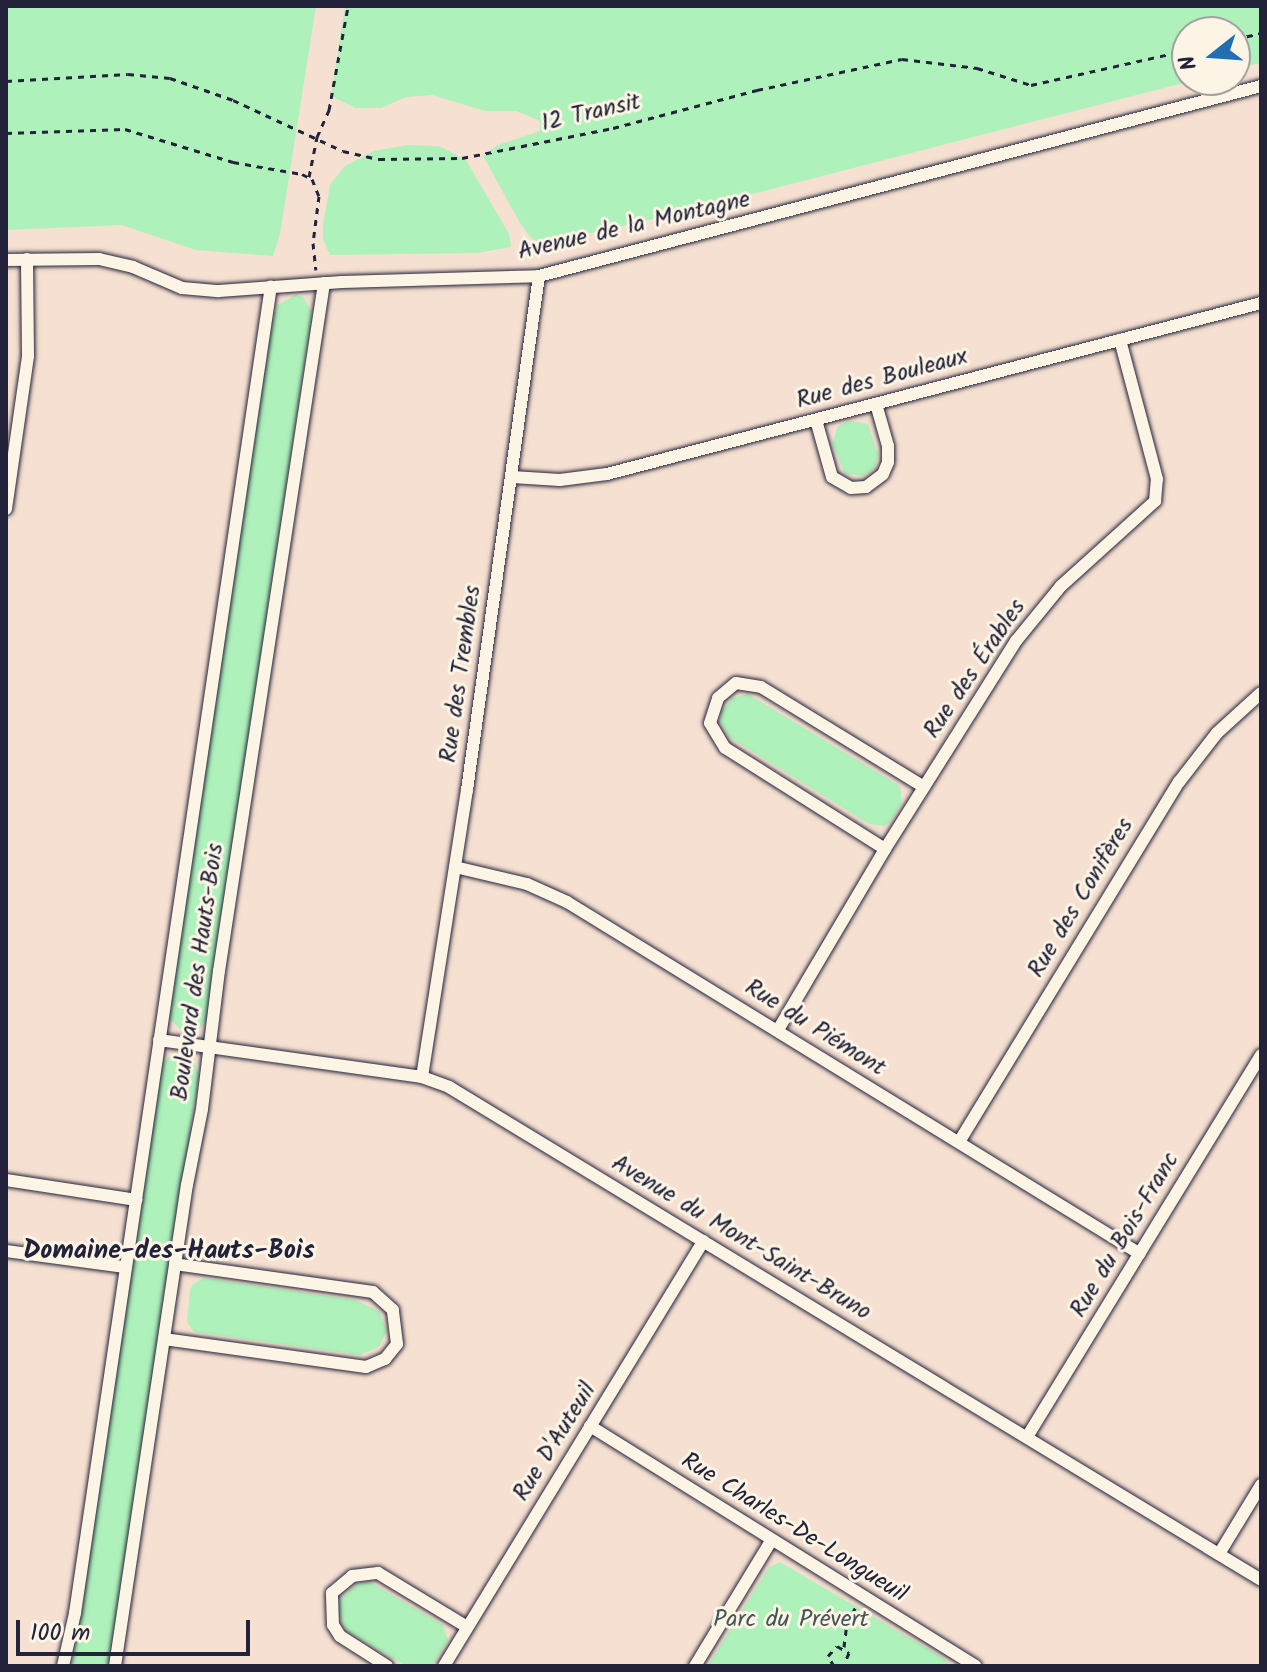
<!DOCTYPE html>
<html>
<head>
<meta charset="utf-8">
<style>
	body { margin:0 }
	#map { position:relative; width:1267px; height:1672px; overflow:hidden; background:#f6e0d1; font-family:Kalam,sans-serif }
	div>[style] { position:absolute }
	.green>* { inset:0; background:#aef1ba }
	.path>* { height:3px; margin-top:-1.5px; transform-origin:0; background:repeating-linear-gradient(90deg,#22223b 0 6px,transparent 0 12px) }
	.roads { filter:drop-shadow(0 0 2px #22223b) drop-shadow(0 0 2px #22223b) }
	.minor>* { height:12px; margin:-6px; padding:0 6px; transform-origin:6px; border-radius:6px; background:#fcf5e5 }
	span { translate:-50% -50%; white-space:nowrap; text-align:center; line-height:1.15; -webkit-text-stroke:6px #fcf5e5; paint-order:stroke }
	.street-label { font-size:24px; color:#22223b }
	.park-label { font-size:24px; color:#45565b }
	.neighbourhood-label { font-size:26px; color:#22223b; font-weight:700 }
	.frame { position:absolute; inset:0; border:8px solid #22223b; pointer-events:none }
	.north { position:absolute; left:1171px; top:16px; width:80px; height:80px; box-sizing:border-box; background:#fcf5e5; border:2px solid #a5a1a1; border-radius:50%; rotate:253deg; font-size:22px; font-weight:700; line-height:32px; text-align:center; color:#22223b }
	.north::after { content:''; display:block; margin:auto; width:28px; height:36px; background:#1f6fb2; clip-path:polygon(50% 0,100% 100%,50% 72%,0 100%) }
	.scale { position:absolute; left:16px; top:1620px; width:234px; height:36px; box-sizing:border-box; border:4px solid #22223b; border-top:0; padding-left:10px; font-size:24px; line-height:28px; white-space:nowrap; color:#22223b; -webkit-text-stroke:6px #fcf5e5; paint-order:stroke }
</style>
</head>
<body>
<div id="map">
	<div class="green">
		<div style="clip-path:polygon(6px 6px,316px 6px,280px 234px,273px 256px,196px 250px,122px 225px,6px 230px)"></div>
		<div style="clip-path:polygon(345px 6px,1261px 6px,1261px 63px,1235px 69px,1235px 32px,1187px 32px,1187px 80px,1195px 80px,671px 215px,543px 244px,532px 239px,520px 223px,483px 156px,498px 145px,540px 131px,540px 121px,517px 111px,485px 111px,432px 95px,406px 97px,381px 108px,355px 108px,331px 96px)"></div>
		<div style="clip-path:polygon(407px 145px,439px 146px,466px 160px,509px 234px,511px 247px,477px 253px,330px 255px,323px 239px,323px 225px,330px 185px,345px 166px,374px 151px)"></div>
		<div style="clip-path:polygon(295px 295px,303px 297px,312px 312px,207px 1018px,199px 1030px,181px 1030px,170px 1019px,169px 1011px,272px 322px,278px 305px)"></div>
		<div style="clip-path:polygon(850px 421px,868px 424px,878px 454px,875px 468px,864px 476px,845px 474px,832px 443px,838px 426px)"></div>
		<div style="clip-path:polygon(748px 694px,900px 786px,902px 803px,890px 822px,884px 826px,869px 824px,729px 737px,720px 721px,722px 711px,733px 698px)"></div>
		<div style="clip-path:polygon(187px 1054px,193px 1059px,199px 1074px,109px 1666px,72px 1666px,160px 1065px,171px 1055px)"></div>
		<div style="clip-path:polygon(204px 1278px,355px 1300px,379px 1311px,387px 1331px,379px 1347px,359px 1355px,194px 1332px,187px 1322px,190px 1290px,193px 1284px)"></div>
		<div style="clip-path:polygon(780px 1562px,942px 1657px,951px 1666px,708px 1666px,769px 1567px)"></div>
		<div style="clip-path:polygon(370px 1582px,443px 1625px,448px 1640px,432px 1666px,406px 1666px,348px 1632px,343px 1625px,338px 1609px,340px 1599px,357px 1584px)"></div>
	</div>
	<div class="path">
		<div style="left:1235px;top:39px;width:27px;rotate:-13deg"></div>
		<div style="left:6px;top:81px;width:122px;rotate:-3.3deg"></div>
		<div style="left:128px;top:74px;width:42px;rotate:5.4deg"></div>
		<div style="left:170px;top:78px;width:67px;rotate:19.2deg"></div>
		<div style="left:233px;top:100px;width:121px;rotate:24.9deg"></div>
		<div style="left:343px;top:151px;width:37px;rotate:13deg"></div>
		<div style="left:379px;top:159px;width:83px;rotate:-0.7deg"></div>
		<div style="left:462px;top:158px;width:154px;rotate:-11.2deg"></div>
		<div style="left:613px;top:128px;width:149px;rotate:-14.8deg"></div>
		<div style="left:757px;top:90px;width:148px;rotate:-12.1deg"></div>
		<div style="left:902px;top:59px;width:76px;rotate:6.8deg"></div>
		<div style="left:977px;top:68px;width:57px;rotate:17.5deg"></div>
		<div style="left:1031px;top:85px;width:160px;rotate:-12.6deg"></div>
		<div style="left:6px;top:133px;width:119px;rotate:-1.9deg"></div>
		<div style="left:125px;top:129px;width:113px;rotate:17deg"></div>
		<div style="left:233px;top:162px;width:70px;rotate:9.9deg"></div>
		<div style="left:302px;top:174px;width:11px;rotate:27deg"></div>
		<div style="left:312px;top:179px;width:18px;rotate:68deg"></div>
		<div style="left:319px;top:196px;width:47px;rotate:97.3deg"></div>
		<div style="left:313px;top:243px;width:27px;rotate:84deg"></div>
		<div style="left:309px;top:177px;width:41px;rotate:-78.7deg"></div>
		<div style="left:317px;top:137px;width:30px;rotate:-66deg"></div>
		<div style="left:329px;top:110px;width:106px;rotate:-79.6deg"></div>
		<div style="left:844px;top:1647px;width:23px;rotate:-83deg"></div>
		<div style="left:847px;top:1624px;width:20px;rotate:-63deg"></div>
		<div style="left:834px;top:1666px;width:12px;rotate:-121deg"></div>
		<div style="left:828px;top:1656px;width:13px;rotate:-48deg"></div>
		<div style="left:837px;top:1646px;width:14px;rotate:30deg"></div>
		<div style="left:849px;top:1653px;width:14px;rotate:115deg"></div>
	</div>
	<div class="roads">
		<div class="minor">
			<div style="left:6px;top:260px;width:93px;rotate:-0.6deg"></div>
			<div style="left:99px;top:259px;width:35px;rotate:13deg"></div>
			<div style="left:133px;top:267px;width:53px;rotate:23.2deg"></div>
			<div style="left:182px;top:288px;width:37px;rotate:5deg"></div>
			<div style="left:219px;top:291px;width:123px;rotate:-4.2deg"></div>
			<div style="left:342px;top:282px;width:197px;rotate:-1.7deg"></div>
			<div style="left:539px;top:276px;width:747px;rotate:-14.74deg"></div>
			<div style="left:816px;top:420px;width:59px;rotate:74.3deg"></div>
			<div style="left:832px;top:477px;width:22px;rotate:30deg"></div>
			<div style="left:851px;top:488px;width:15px;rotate:-4deg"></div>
			<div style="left:866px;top:487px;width:21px;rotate:-37deg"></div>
			<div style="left:883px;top:474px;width:13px;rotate:-67deg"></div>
			<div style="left:888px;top:462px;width:16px;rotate:-90deg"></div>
			<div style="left:888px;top:446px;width:44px;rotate:-105.9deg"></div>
			<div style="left:512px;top:477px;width:48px;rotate:3.6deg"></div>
			<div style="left:560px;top:480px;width:47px;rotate:-7.3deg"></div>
			<div style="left:607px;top:474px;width:676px;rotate:-14.65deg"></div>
			<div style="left:6px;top:509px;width:155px;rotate:-81.8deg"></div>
			<div style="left:28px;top:356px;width:97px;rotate:-90.6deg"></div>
			<div style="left:885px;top:849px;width:189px;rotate:-147.7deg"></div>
			<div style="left:725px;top:748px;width:29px;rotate:-121deg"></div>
			<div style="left:710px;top:723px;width:26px;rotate:-72deg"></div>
			<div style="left:718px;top:698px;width:23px;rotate:-40deg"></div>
			<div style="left:736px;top:683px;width:25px;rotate:9deg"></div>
			<div style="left:761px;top:687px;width:191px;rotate:31.5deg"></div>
			<div style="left:455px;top:867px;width:74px;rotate:13.3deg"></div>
			<div style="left:527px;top:884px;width:44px;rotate:24.2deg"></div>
			<div style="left:567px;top:902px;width:672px;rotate:31.56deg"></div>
			<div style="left:778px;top:1030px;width:210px;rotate:-59.4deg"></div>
			<div style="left:885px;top:849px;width:246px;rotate:-57.8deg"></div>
			<div style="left:1016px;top:641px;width:71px;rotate:-50.7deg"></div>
			<div style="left:1061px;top:586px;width:127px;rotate:-42.1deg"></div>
			<div style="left:1155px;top:501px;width:22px;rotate:-85deg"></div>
			<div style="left:1157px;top:479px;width:144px;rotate:-104.9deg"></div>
			<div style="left:159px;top:1040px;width:266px;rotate:8deg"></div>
			<div style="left:422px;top:1077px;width:29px;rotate:20deg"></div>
			<div style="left:449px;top:1087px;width:950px;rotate:31.26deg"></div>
			<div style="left:422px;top:1077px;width:291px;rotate:-81.1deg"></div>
			<div style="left:467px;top:790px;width:519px;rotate:-82.03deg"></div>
			<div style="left:959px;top:1142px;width:422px;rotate:-58.6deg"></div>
			<div style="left:1179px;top:782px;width:62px;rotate:-52.2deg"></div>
			<div style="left:1217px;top:733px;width:59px;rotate:-42.3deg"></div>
			<div style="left:6px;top:1180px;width:132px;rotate:8.7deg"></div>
			<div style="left:6px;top:1251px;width:120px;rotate:7.7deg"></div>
			<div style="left:164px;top:1339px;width:204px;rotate:7.9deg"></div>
			<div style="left:366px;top:1367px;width:21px;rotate:-23deg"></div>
			<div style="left:385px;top:1359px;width:19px;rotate:-51deg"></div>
			<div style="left:397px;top:1344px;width:34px;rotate:-97deg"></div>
			<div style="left:393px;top:1310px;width:27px;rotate:-138deg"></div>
			<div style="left:373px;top:1292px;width:200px;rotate:-172deg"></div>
			<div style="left:590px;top:1426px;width:454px;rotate:31.9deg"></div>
			<div style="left:1027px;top:1437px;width:448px;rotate:-58.5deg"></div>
			<div style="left:1219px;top:1554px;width:81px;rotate:-58.7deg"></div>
			<div style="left:63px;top:1666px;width:54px;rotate:-77.2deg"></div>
			<div style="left:75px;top:1613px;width:1341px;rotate:-81.6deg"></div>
			<div style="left:115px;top:1666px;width:486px;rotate:-81.5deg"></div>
			<div style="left:187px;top:1185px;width:77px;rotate:-78.8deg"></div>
			<div style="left:202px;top:1109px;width:139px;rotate:-83deg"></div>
			<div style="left:219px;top:971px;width:696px;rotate:-81.32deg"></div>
			<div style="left:387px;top:1666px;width:56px;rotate:-147.4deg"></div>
			<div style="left:340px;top:1636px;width:13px;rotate:-122deg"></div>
			<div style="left:333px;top:1625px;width:32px;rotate:-92deg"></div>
			<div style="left:332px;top:1593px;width:26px;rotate:-40deg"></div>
			<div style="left:352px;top:1576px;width:26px;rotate:-7deg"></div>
			<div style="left:378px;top:1573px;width:104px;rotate:31.2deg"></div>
			<div style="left:444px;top:1666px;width:498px;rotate:-58.6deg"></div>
			<div style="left:695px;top:1666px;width:146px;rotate:-58.7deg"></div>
		</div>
	</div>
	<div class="street-label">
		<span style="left:591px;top:113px;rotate:-13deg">12 Transit</span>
		<span style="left:634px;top:226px;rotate:-13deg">Avenue de la Montagne</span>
		<span style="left:882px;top:379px;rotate:-15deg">Rue des Bouleaux</span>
		<span style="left:975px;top:669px;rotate:-56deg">Rue des Érables</span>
		<span style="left:461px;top:674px;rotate:-82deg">Rue des Trembles</span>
		<span style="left:1081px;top:898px;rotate:-59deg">Rue des Conifères</span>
		<span style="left:198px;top:972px;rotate:-82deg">Boulevard des Hauts-Bois</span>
		<span style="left:815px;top:1028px;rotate:32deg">Rue du Piémont</span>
		<span style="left:1125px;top:1235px;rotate:-59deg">Rue du Bois-Franc</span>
		<span style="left:741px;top:1238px;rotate:31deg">Avenue du Mont-Saint-Bruno</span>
		<span style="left:555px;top:1442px;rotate:-58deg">Rue D'Auteuil</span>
		<span style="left:794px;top:1528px;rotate:32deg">Rue Charles-De-Longueuil</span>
	</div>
	<div class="park-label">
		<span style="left:791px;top:1620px">Parc du Prévert</span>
	</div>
	<div class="neighbourhood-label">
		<span style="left:169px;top:1252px">Domaine-des-Hauts-Bois</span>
	</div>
	<div class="frame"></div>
	<div class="north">N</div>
	<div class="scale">100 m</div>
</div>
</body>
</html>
